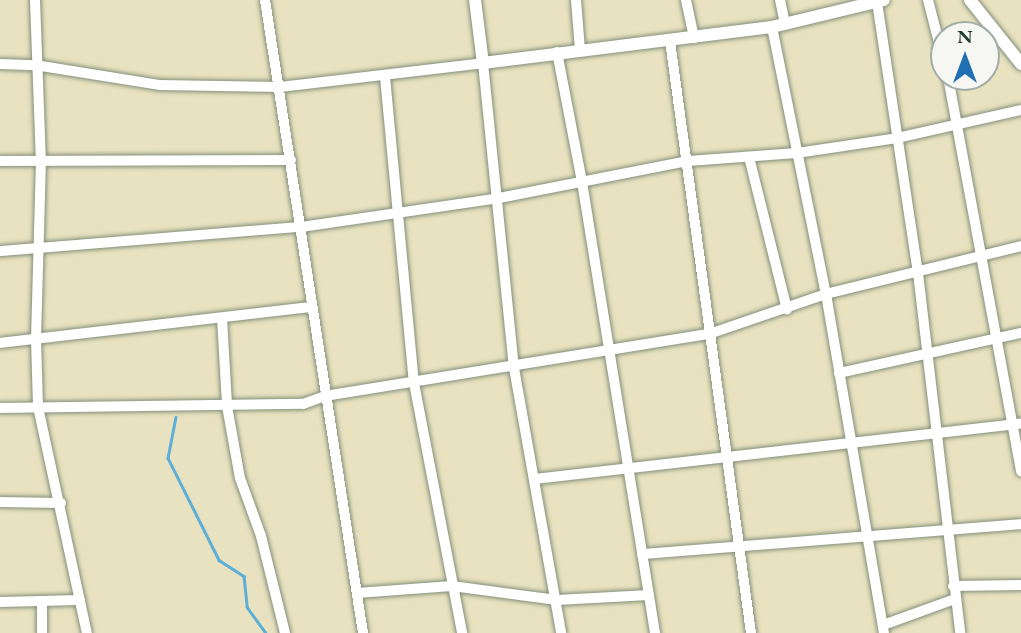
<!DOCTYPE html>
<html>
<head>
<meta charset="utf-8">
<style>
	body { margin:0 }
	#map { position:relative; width:1021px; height:633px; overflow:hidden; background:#e8e2c0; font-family:"EB Garamond",serif }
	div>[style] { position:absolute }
	.stream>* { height:2.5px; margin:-1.25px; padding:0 1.25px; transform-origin:1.25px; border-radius:1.25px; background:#5dafd8 }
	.roads { filter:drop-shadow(0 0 2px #84907a) drop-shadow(0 0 2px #84907a) }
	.minor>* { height:10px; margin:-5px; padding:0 5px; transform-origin:5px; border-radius:5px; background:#fff }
	.tertiary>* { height:12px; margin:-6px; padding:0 6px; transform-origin:6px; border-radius:6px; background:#fff }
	span { translate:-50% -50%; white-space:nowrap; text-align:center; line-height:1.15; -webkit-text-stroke:7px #f6f6f2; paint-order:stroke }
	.north { position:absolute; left:930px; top:21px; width:70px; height:70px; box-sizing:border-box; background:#f6f6f2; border:2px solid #a0aca6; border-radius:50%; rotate:0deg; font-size:19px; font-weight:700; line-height:28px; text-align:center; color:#1f3d34 }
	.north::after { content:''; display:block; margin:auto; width:24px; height:32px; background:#1f6fb2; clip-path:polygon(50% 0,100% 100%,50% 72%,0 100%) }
</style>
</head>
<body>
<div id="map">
	<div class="stream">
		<div style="left:176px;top:417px;width:42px;rotate:101deg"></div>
		<div style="left:168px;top:458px;width:114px;rotate:63.4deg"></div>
		<div style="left:219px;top:560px;width:30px;rotate:33deg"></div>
		<div style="left:244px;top:576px;width:31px;rotate:84deg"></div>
		<div style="left:247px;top:607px;width:32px;rotate:54deg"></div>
	</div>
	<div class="roads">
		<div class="minor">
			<div style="left:35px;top:0;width:160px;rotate:87.9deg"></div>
			<div style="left:41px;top:160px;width:179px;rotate:91.6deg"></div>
			<div style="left:36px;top:339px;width:68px;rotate:88.3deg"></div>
			<div style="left:38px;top:407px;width:231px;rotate:77.8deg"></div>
			<div style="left:265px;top:0;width:641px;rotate:81.2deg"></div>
			<div style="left:576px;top:0;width:50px;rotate:85.4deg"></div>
			<div style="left:686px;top:0;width:39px;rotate:78deg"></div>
			<div style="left:780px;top:0;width:25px;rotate:78deg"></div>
			<div style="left:928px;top:0;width:64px;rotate:75.5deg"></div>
			<div style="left:877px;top:2px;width:274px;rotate:81.4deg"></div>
			<div style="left:918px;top:273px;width:362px;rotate:83.3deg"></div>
			<div style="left:772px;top:27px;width:272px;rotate:78.6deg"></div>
			<div style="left:826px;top:294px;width:344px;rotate:80.3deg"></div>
			<div style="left:670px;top:41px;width:598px;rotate:82.21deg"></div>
			<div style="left:557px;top:52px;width:132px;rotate:79.1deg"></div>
			<div style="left:582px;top:182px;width:457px;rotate:80.8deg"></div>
			<div style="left:0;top:64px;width:35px;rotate:2deg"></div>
			<div style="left:35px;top:65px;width:127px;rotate:9.1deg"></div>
			<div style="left:160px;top:85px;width:120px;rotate:1deg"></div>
			<div style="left:280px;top:87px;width:204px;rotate:-6.7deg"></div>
			<div style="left:483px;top:63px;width:307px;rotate:84.2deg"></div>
			<div style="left:514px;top:368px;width:269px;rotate:79.9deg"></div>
			<div style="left:385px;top:77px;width:307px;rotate:84.6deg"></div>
			<div style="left:414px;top:383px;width:255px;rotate:79.1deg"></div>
			<div style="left:948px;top:77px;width:401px;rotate:79.5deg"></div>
			<div style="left:749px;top:157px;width:157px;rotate:76deg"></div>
			<div style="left:0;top:161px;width:291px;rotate:-0.2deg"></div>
			<div style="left:0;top:251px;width:302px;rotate:-4.6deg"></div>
			<div style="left:301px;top:227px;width:195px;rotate:-8.3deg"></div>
			<div style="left:494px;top:199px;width:198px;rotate:-11.1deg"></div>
			<div style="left:688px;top:161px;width:109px;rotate:-4.2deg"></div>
			<div style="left:797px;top:153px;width:101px;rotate:-8.5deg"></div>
			<div style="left:897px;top:138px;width:127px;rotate:-12.7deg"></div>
			<div style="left:222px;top:318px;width:88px;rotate:86.7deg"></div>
			<div style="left:227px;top:406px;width:73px;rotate:79.8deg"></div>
			<div style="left:240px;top:478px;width:62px;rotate:70.1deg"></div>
			<div style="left:261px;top:536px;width:100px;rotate:76.1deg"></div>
			<div style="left:0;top:343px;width:314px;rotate:-6.6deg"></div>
			<div style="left:839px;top:373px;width:186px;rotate:-12.4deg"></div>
			<div style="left:0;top:408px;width:303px;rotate:-0.8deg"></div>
			<div style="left:303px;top:404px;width:23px;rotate:-20deg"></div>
			<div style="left:325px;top:396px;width:389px;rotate:-9.2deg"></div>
			<div style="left:709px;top:334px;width:124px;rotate:-18.9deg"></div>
			<div style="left:826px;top:294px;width:201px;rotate:-13.8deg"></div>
			<div style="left:535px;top:479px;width:489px;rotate:-6.5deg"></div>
			<div style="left:0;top:502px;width:61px;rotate:0.9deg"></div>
			<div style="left:642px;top:554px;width:380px;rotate:-4.5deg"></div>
			<div style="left:953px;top:586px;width:68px;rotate:-0.8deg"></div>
			<div style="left:357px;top:593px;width:95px;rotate:-4.2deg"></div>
			<div style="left:452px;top:586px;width:106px;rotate:7.6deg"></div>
			<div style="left:557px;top:600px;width:92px;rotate:-3.1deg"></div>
			<div style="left:0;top:602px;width:80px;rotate:-1.4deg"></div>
			<div style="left:883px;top:625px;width:77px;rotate:-19.9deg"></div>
			<div style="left:42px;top:633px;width:32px;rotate:-90deg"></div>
		</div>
		<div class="tertiary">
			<div style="left:475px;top:0;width:64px;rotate:82.8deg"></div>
			<div style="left:483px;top:63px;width:291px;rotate:-7.1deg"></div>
			<div style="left:772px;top:27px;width:115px;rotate:-13.6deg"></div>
			<div style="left:970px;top:0;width:82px;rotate:51.4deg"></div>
		</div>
	</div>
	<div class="north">N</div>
</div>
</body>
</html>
